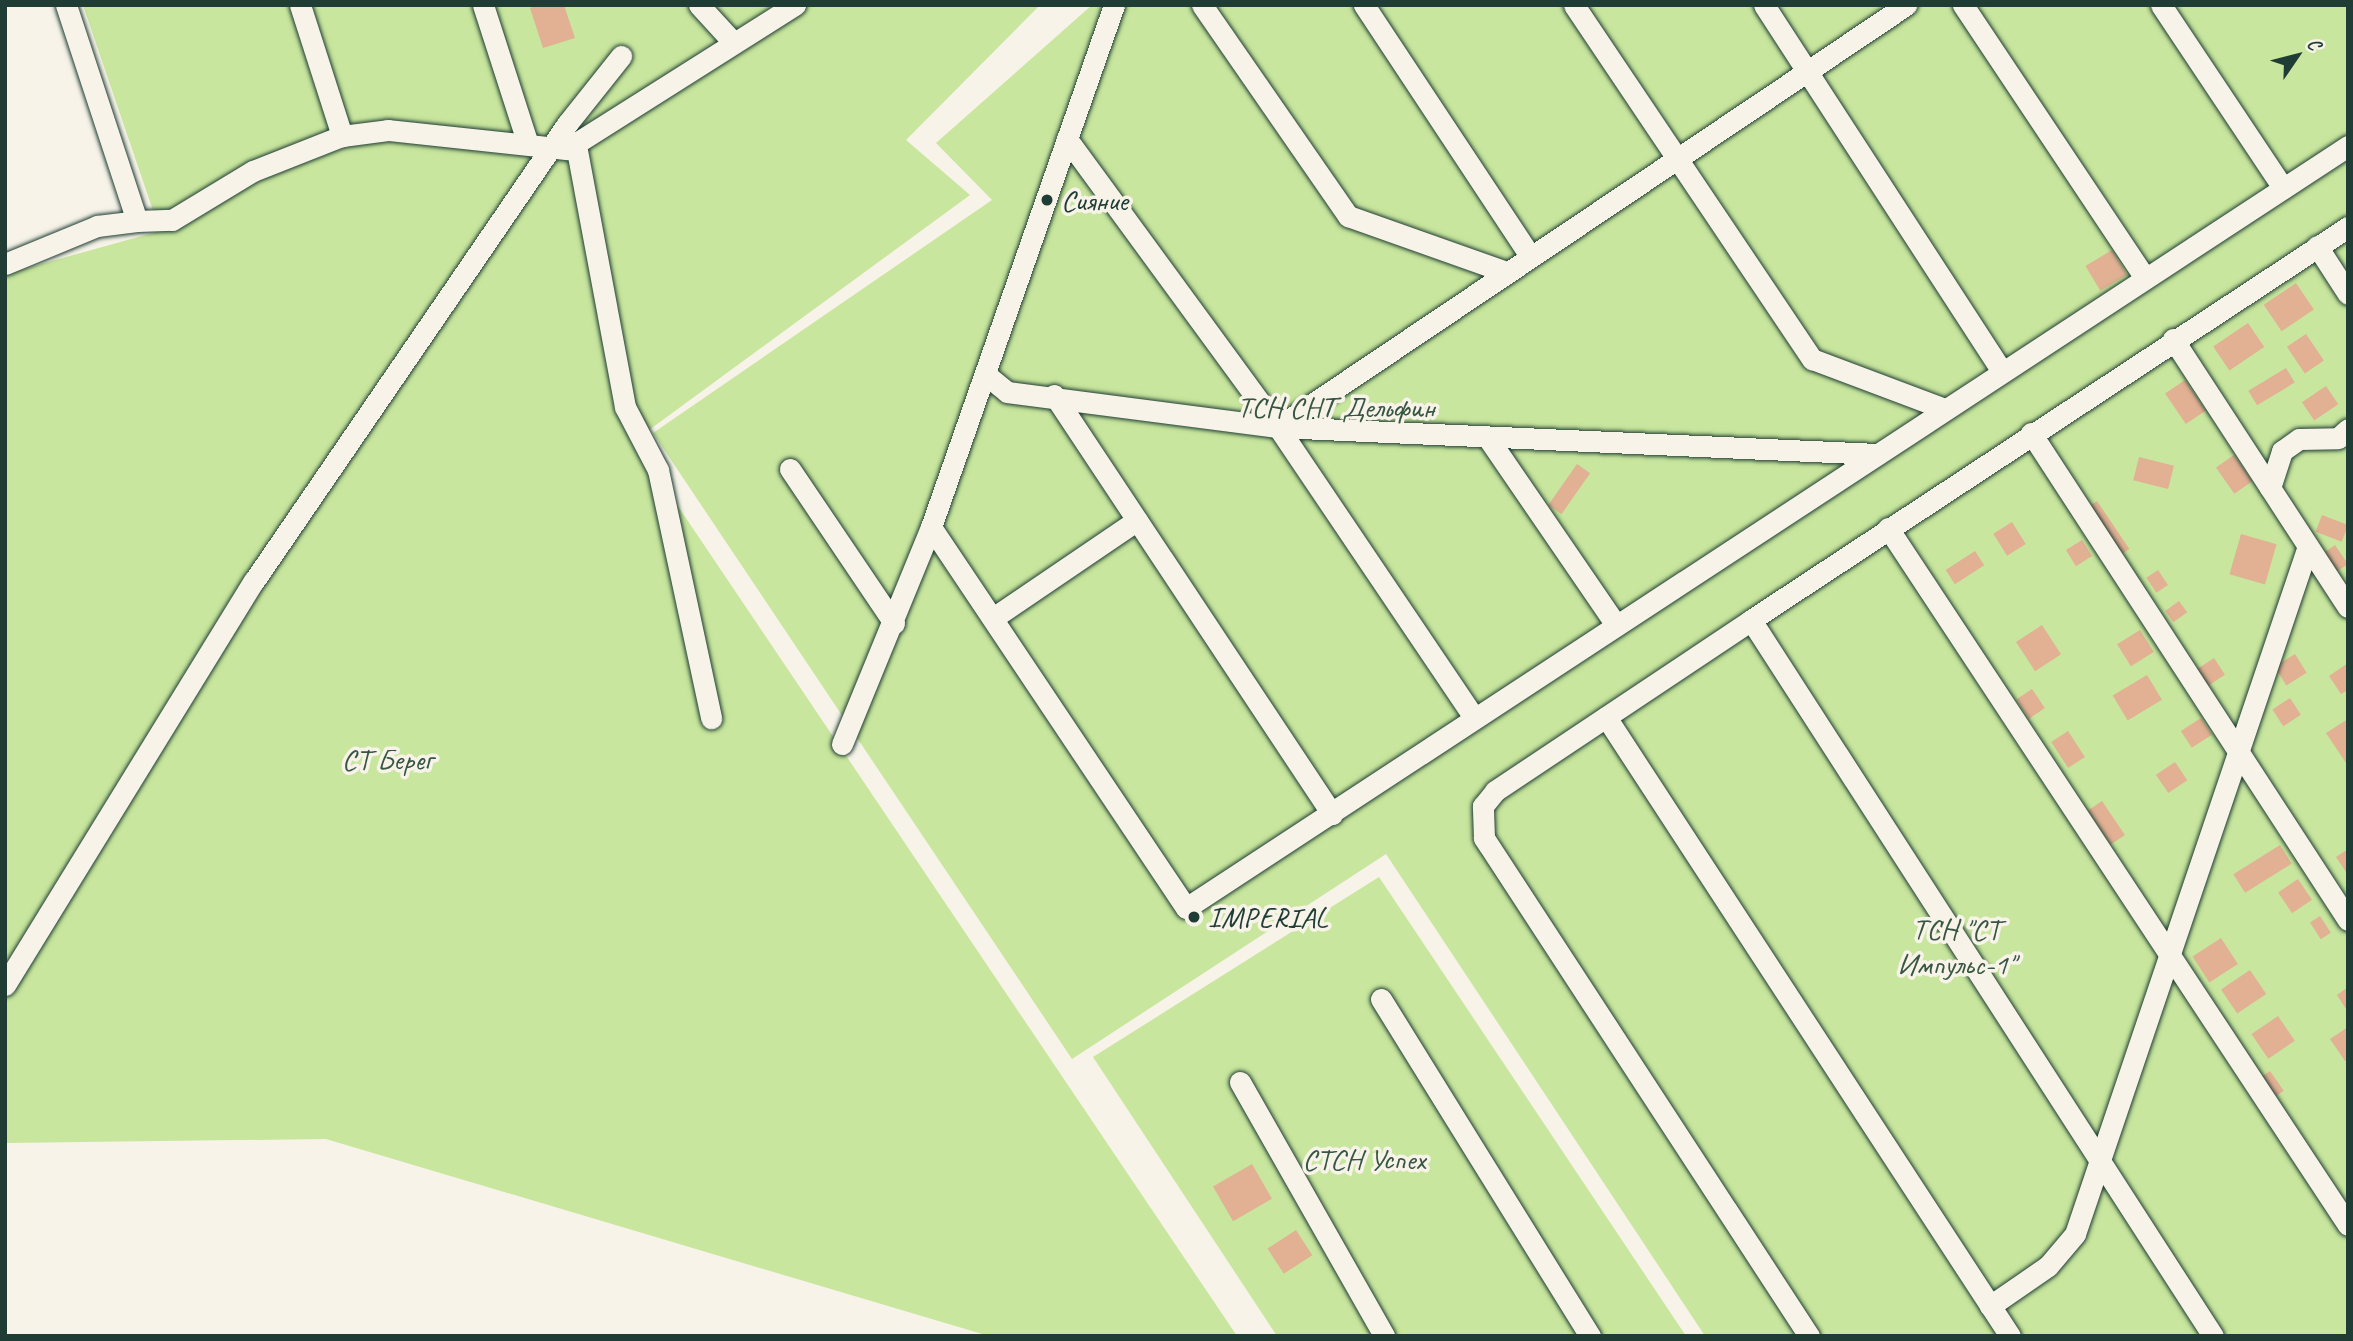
<!DOCTYPE html>
<html>
<head>
<meta charset="utf-8">
<style>
	body { margin:0 }
	#map { position:relative; width:2353px; height:1341px; overflow:hidden; background:#f7f3e8; font-family:Caveat,sans-serif }
	div>[style] { position:absolute }
	.green>* { inset:0; background:#c8e69d }
	.building>* { inset:0; background:#e2b194; transform-origin:0 0 }
	.roads { filter:drop-shadow(0 0 2px #1f3d34) drop-shadow(0 0 2px #1f3d34) }
	.minor>* { height:21px; margin:-10.5px; padding:0 10.5px; transform-origin:10.5px; border-radius:10.5px; background:#f7f3e8 }
	.dots>* { width:19px; height:19px; translate:-50% -50%; box-sizing:border-box; border:4px solid #f7f3e8; border-radius:50% }
	span { translate:-50% -50%; white-space:nowrap; text-align:center; line-height:1.15; -webkit-text-stroke:7px #f7f3e8; paint-order:stroke }
	.poi-label { font-size:30px; color:#1f3d34 }
	.left { translate:0 -50%; text-align:left }
	.park-label { font-size:30px; color:#385644 }
	.frame { position:absolute; inset:0; border:7px solid #1f3d34; pointer-events:none }
	.north { position:absolute; left:2262px; top:21px; width:70px; height:70px; -webkit-text-stroke:5px #f7f3e8; paint-order:stroke; rotate:55deg; font-size:19px; font-weight:700; line-height:28px; text-align:center; color:#1f3d34 }
	.north::after { content:''; display:block; margin:auto; width:24px; height:32px; background:#1f3d34; clip-path:polygon(50% 0,100% 100%,50% 72%,0 100%) }
</style>
</head>
<body>
<div id="map">
	<div class="green">
		<div style="clip-path:polygon(83px 5px,1040px 5px,906px 140px,970px 195px,634px 441px,1237px 1336px,989px 1336px,326px 1139px,5px 1143px,5px 274px,160px 231px)"></div>
		<div style="clip-path:polygon(1092px 5px,2348px 5px,2348px 1336px,1705px 1336px,1386px 854px,1072px 1059px,653px 433px,992px 200px,936px 143px)"></div>
		<div style="clip-path:polygon(1379px 877px,1686px 1336px,1277px 1336px,1093px 1057px)"></div>
	</div>
	<div class="building">
		<div style="clip-path:polygon(537px 5px,564px 5px,575px 38px,543px 48px,530px 8px)"></div>
		<div style="left:2112px;top:250px;width:29px;height:31px;rotate:59deg"></div>
		<div style="left:2296px;top:283px;width:32px;height:39px;rotate:56deg"></div>
		<div style="left:2248px;top:323px;width:29px;height:42px;rotate:56deg"></div>
		<div style="left:2306px;top:334px;width:32px;height:23px;rotate:56deg"></div>
		<div style="left:2286px;top:368px;width:17px;height:44px;rotate:59deg"></div>
		<div style="left:2185px;top:380px;width:37px;height:24px;rotate:56deg"></div>
		<div style="left:2326px;top:386px;width:22px;height:29px;rotate:56deg"></div>
		<div style="left:2234px;top:455px;width:32px;height:22px;rotate:55deg"></div>
		<div style="left:2139px;top:457px;width:36px;height:24px;rotate:14deg"></div>
		<div style="left:1577px;top:464px;width:16px;height:50px;rotate:35deg"></div>
		<div style="left:2097px;top:501px;width:58px;height:15px;rotate:56deg"></div>
		<div style="left:2322px;top:515px;width:28px;height:18px;rotate:21deg"></div>
		<div style="left:2012px;top:522px;width:26px;height:22px;rotate:58deg"></div>
		<div style="left:2241px;top:534px;width:37px;height:42px;rotate:16deg"></div>
		<div style="left:2082px;top:540px;width:19px;height:19px;rotate:58deg"></div>
		<div style="left:2335px;top:545px;width:23px;height:15px;rotate:56deg"></div>
		<div style="left:1975px;top:551px;width:17px;height:35px;rotate:57deg"></div>
		<div style="left:2158px;top:570px;width:18px;height:14px;rotate:56deg"></div>
		<div style="left:2179px;top:601px;width:14px;height:17px;rotate:54deg"></div>
		<div style="left:2042px;top:625px;width:35px;height:31px;rotate:57deg"></div>
		<div style="left:2140px;top:630px;width:26px;height:27px;rotate:58deg"></div>
		<div style="left:2295px;top:654px;width:22px;height:24px;rotate:58deg"></div>
		<div style="left:2214px;top:658px;width:20px;height:21px;rotate:57deg"></div>
		<div style="clip-path:polygon(2348px 663px,2348px 690px,2341px 694px,2329px 676px)"></div>
		<div style="left:2147px;top:675px;width:29px;height:40px;rotate:59deg"></div>
		<div style="left:2032px;top:689px;width:23px;height:19px;rotate:56deg"></div>
		<div style="left:2290px;top:698px;width:20px;height:21px;rotate:57deg"></div>
		<div style="left:2201px;top:718px;width:20px;height:24px;rotate:57deg"></div>
		<div style="clip-path:polygon(2348px 719px,2348px 766px,2326px 733px)"></div>
		<div style="left:2068px;top:731px;width:31px;height:20px;rotate:57deg"></div>
		<div style="left:2175px;top:762px;width:22px;height:23px;rotate:56deg"></div>
		<div style="left:2102px;top:801px;width:41px;height:17px;rotate:56deg"></div>
		<div style="left:2280px;top:845px;width:22px;height:55px;rotate:58deg"></div>
		<div style="clip-path:polygon(2348px 849px,2348px 875px,2336px 857px)"></div>
		<div style="left:2298px;top:879px;width:25px;height:24px;rotate:56deg"></div>
		<div style="left:2320px;top:916px;width:20px;height:12px;rotate:57deg"></div>
		<div style="left:2221px;top:938px;width:31px;height:34px;rotate:57deg"></div>
		<div style="left:2250px;top:970px;width:29px;height:35px;rotate:56deg"></div>
		<div style="clip-path:polygon(2348px 987px,2348px 1008px,2346px 1009px,2337px 995px)"></div>
		<div style="left:2278px;top:1016px;width:30px;height:32px;rotate:56deg"></div>
		<div style="clip-path:polygon(2348px 1027px,2348px 1059px,2345px 1061px,2330px 1039px)"></div>
		<div style="left:2270px;top:1071px;width:24px;height:15px;rotate:55deg"></div>
		<div style="left:1252px;top:1164px;width:40px;height:45px;rotate:60deg"></div>
		<div style="left:1296px;top:1230px;width:30px;height:34px;rotate:57deg"></div>
	</div>
	<div class="roads">
		<div class="minor">
			<div style="left:66px;top:5px;width:227px;rotate:71.8deg"></div>
			<div style="left:137px;top:221px;width:35px;rotate:-2deg"></div>
			<div style="left:172px;top:220px;width:95px;rotate:-31.2deg"></div>
			<div style="left:253px;top:171px;width:96px;rotate:-21.5deg"></div>
			<div style="left:342px;top:136px;width:46px;rotate:-7.4deg"></div>
			<div style="left:388px;top:130px;width:180px;rotate:6.1deg"></div>
			<div style="left:567px;top:149px;width:270px;rotate:-32.3deg"></div>
			<div style="left:300px;top:5px;width:138px;rotate:72.2deg"></div>
			<div style="left:483px;top:5px;width:146px;rotate:72.1deg"></div>
			<div style="left:699px;top:5px;width:50px;rotate:47.4deg"></div>
			<div style="left:1202px;top:5px;width:257px;rotate:55.3deg"></div>
			<div style="left:1348px;top:216px;width:164px;rotate:19.5deg"></div>
			<div style="left:1364px;top:5px;width:299px;rotate:56.5deg"></div>
			<div style="left:1574px;top:5px;width:427px;rotate:56.1deg"></div>
			<div style="left:1812px;top:359px;width:142px;rotate:20.6deg"></div>
			<div style="left:1764px;top:5px;width:437px;rotate:57deg"></div>
			<div style="left:1963px;top:5px;width:328px;rotate:56.3deg"></div>
			<div style="left:2161px;top:5px;width:220px;rotate:56.3deg"></div>
			<div style="left:1067px;top:139px;width:357px;rotate:53.8deg"></div>
			<div style="left:1278px;top:427px;width:351px;rotate:56deg"></div>
			<div style="left:576px;top:145px;width:267px;rotate:79.4deg"></div>
			<div style="left:625px;top:407px;width:71px;rotate:62.4deg"></div>
			<div style="left:658px;top:470px;width:254px;rotate:77.9deg"></div>
			<div style="left:2317px;top:246px;width:57px;rotate:57.1deg"></div>
			<div style="left:5px;top:264px;width:100px;rotate:-22.4deg"></div>
			<div style="left:97px;top:226px;width:40px;rotate:-7.1deg"></div>
			<div style="left:2173px;top:339px;width:320px;rotate:56.9deg"></div>
			<div style="left:985px;top:374px;width:28px;rotate:39deg"></div>
			<div style="left:1007px;top:392px;width:273px;rotate:7.4deg"></div>
			<div style="left:1278px;top:427px;width:600px;rotate:2.58deg"></div>
			<div style="left:1054px;top:395px;width:503px;rotate:56.44deg"></div>
			<div style="left:1278px;top:427px;width:757px;rotate:-33.9deg"></div>
			<div style="left:2031px;top:433px;width:581px;rotate:56.94deg"></div>
			<div style="left:1488px;top:438px;width:227px;rotate:55.6deg"></div>
			<div style="left:790px;top:469px;width:186px;rotate:56deg"></div>
			<div style="left:2270px;top:488px;width:39px;rotate:-72deg"></div>
			<div style="left:2282px;top:451px;width:21px;rotate:-35deg"></div>
			<div style="left:2299px;top:439px;width:39px;rotate:-1deg"></div>
			<div style="left:2338px;top:438px;width:13px;rotate:-42deg"></div>
			<div style="left:931px;top:527px;width:458px;rotate:56.2deg"></div>
			<div style="left:1186px;top:908px;width:1390px;rotate:-33.26deg"></div>
			<div style="left:1888px;top:528px;width:835px;rotate:56.58deg"></div>
			<div style="left:993px;top:618px;width:174px;rotate:-34.2deg"></div>
			<div style="left:1751px;top:620px;width:852px;rotate:57.17deg"></div>
			<div style="left:1606px;top:717px;width:739px;rotate:56.87deg"></div>
			<div style="left:842px;top:744px;width:235px;rotate:-67.7deg"></div>
			<div style="left:931px;top:527px;width:553px;rotate:-70.68deg"></div>
			<div style="left:5px;top:985px;width:475px;rotate:-58.4deg"></div>
			<div style="left:254px;top:581px;width:554px;rotate:-55.59deg"></div>
			<div style="left:567px;top:124px;width:87px;rotate:-51.5deg"></div>
			<div style="left:1381px;top:999px;width:397px;rotate:58.2deg"></div>
			<div style="left:1240px;top:1082px;width:292px;rotate:60.4deg"></div>
			<div style="left:1990px;top:1306px;width:70px;rotate:-34.6deg"></div>
			<div style="left:2048px;top:1266px;width:42px;rotate:-49.8deg"></div>
			<div style="left:2075px;top:1234px;width:726px;rotate:-71.29deg"></div>
			<div style="left:1809px;top:1336px;width:595px;rotate:-123.13deg"></div>
			<div style="left:1484px;top:838px;width:32px;rotate:-92deg"></div>
			<div style="left:1483px;top:806px;width:19px;rotate:-51deg"></div>
			<div style="left:1495px;top:791px;width:308px;rotate:-33.7deg"></div>
			<div style="left:1751px;top:620px;width:715px;rotate:-33.36deg"></div>
		</div>
	</div>
	<div class="dots">
		<div style="left:1047px;top:200px;background:#1f3d34"></div>
		<div style="left:1194px;top:917px;background:#1f3d34"></div>
	</div>
	<div class="poi-label">
		<span class="left" style="left:1061px;top:200px">Сияние</span>
		<span class="left" style="left:1208px;top:917px">IMPERIAL</span>
	</div>
	<div class="park-label">
		<span style="left:1336px;top:407px">ТСН СНТ Дельфин</span>
		<span style="left:387px;top:759px">СТ Берег</span>
		<span style="left:1956px;top:946px">ТСН "СТ<br>Импульс-1"</span>
		<span style="left:1364px;top:1159px">СТСН Успех</span>
	</div>
	<div class="frame"></div>
	<div class="north">С</div>
</div>
</body>
</html>
